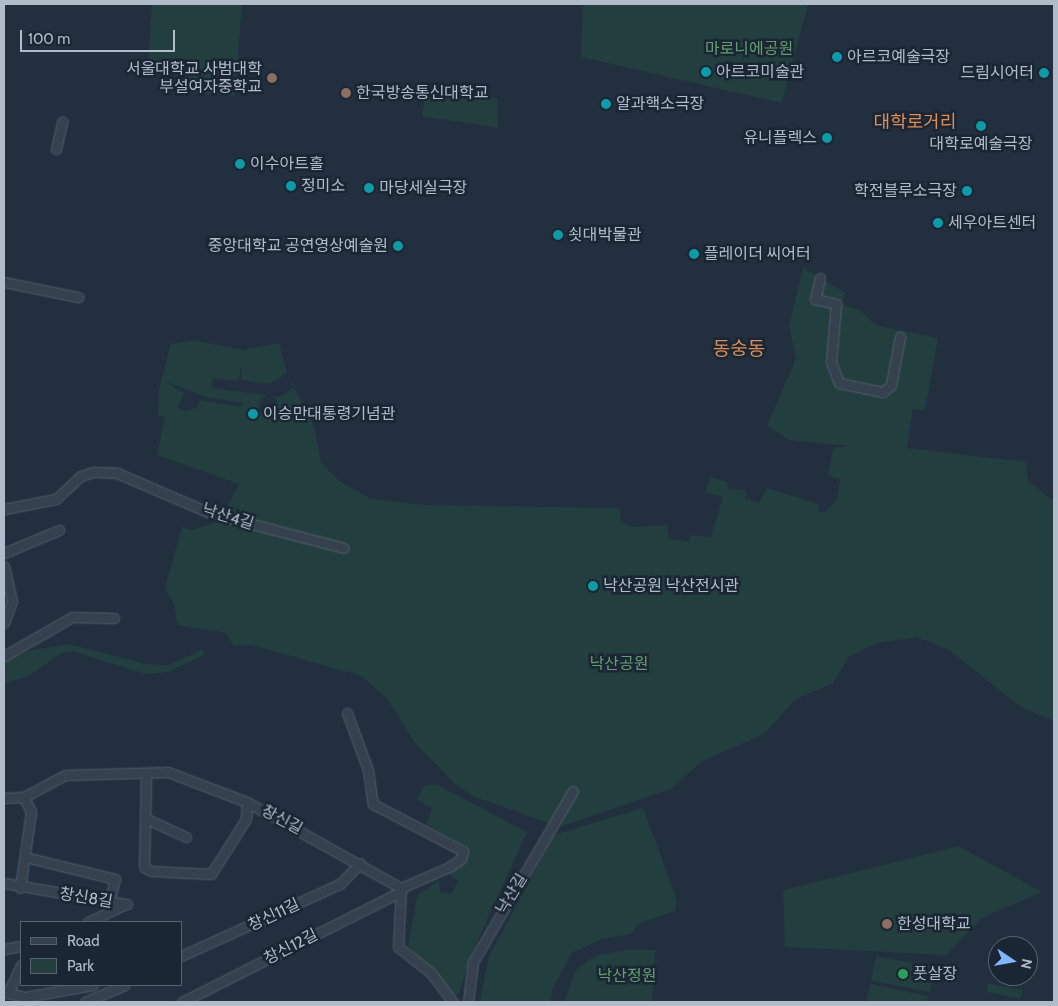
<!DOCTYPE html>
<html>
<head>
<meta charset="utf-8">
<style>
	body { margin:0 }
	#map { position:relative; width:1058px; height:1006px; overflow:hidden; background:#212f3f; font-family:Cabin,"Noto Sans KR",sans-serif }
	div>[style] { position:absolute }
	.green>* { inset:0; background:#233e3f; transform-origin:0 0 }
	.roads { filter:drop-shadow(0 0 1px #535f6c) drop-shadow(0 0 1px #535f6c) }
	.street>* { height:9px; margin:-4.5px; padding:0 4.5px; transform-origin:4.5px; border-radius:4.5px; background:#35414e }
	.dots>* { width:14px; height:14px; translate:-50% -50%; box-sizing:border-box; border:2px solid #1a2633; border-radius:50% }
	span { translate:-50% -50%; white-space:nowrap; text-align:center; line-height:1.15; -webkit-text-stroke:5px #1a2633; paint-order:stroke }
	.park-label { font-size:16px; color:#669d70 }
	.poi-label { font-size:16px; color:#b1bcca }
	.left { translate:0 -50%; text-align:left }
	.right { translate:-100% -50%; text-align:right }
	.street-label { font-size:16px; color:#b1bcca }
	.neighbourhood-label { font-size:18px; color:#de8c58 }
	.quarter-label { font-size:19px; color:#de8c58 }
	.frame { position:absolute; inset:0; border:5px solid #b1bcca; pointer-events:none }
	.legend { position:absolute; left:20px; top:921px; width:162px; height:65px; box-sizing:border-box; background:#1a2633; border:1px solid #56626f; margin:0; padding:6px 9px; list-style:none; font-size:15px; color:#b1bcca }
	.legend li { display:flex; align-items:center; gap:10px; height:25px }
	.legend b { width:25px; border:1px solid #56626f }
	.north { position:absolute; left:988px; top:936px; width:50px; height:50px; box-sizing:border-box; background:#1a2633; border:1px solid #56626f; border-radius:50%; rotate:102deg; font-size:14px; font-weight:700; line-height:20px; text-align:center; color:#b1bcca }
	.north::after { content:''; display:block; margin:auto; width:18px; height:22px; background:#81b7ff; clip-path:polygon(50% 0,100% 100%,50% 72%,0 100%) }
	.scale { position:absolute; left:20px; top:30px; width:155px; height:22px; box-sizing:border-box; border:2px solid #b1bcca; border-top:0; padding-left:6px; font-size:15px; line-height:18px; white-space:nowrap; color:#b1bcca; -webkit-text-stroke:4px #1a2633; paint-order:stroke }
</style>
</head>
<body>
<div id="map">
	<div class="green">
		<div style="clip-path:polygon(152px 4px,242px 4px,235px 96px,174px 92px,176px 67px,148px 65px)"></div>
		<div style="clip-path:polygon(583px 4px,808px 4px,782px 103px,581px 57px)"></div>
		<div style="clip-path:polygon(425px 98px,497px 98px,498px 128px,422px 116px)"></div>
		<div style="clip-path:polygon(evenodd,803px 267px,845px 293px,841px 304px,860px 310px,876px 325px,938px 338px,925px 410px,913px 409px,907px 448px,1026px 462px,1028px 481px,1054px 501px,1054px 721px,1021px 707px,949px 650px,916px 637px,878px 643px,849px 657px,833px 683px,795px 700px,764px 734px,701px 762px,671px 789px,559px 827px,473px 796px,454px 783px,415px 743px,388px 700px,362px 676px,251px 645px,234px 646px,226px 633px,177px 625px,174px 604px,165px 588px,182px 527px,192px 530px,220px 521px,239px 484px,157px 455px,165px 417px,158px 416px,159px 389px,171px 344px,193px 340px,243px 350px,279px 343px,287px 373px,315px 429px,321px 462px,337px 479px,370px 499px,427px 505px,620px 508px,621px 522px,634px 527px,667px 525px,669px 539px,689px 542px,690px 535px,711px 537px,723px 497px,705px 493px,710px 477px,727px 482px,728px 489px,746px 490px,745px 498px,759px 503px,767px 488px,819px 504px,818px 511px,825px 512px,837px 500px,840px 479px,828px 476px,833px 448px,848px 446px,789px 440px,767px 426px,796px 359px,789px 325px,803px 267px,242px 365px,241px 380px,269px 384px,287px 373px,295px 387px,280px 397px,270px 396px,277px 400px,270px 415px,258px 412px,261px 398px,268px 395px,211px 388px,213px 378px,238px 381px,242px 365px,803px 267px,163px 381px,207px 397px,242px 403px,242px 407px,200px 400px,197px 408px,185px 411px,178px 408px,184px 393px,163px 381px)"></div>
		<div style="clip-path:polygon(68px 644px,146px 664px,169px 665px,203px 649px,204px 655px,168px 672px,145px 674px,72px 651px,61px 653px,29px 676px,4px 683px,4px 663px,28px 651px)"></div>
		<div style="clip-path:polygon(436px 784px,527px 832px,469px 960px,459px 995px,450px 994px,433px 970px,408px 947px,417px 896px,439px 880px,440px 892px,451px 894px,458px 881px,449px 873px,469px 854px,465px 846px,426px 824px,432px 809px,417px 799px,424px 786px)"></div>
		<div style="clip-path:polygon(643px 808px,677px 900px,675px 911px,638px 924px,631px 934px,601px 939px,572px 953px,552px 990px,551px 1002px,480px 1002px,489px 956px,554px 835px)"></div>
		<div style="clip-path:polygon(958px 846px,1042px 892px,982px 918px,946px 955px,785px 947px,783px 890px)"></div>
		<div style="clip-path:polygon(624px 950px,655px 950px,652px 1002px,564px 1002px,576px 970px,595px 956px)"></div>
		<div style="left:876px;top:956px;width:60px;height:25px;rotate:11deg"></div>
		<div style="left:988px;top:983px;width:35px;height:9px;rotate:12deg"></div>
		<div style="clip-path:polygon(870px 984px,928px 996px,927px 1002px,866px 1002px)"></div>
	</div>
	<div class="roads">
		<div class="street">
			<div style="left:56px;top:149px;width:28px;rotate:-77deg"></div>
			<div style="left:820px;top:278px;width:22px;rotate:103deg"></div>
			<div style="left:815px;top:299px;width:22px;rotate:13deg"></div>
			<div style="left:836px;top:304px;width:58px;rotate:94.9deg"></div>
			<div style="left:831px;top:362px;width:22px;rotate:69deg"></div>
			<div style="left:839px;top:383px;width:45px;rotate:11.6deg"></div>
			<div style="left:883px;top:392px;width:11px;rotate:-41deg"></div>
			<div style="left:891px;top:385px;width:49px;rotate:-79.4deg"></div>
			<div style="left:4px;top:282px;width:76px;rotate:11.5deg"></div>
			<div style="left:4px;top:509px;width:53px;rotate:-10.9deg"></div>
			<div style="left:56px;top:499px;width:34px;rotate:-43deg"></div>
			<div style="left:81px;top:476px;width:13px;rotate:-18deg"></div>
			<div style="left:93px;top:472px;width:24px;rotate:2deg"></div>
			<div style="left:117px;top:473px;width:101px;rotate:23.3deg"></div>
			<div style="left:210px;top:513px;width:138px;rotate:14.6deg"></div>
			<div style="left:4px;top:553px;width:60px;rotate:-22.7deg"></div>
			<div style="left:4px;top:566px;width:36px;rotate:77deg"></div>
			<div style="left:12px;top:601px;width:23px;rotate:110deg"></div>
			<div style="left:4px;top:656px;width:78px;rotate:-29.8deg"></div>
			<div style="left:72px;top:617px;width:42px;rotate:1.4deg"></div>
			<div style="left:347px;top:713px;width:61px;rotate:69.8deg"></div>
			<div style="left:368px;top:770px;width:34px;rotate:82deg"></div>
			<div style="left:373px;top:804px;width:102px;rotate:27.6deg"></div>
			<div style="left:463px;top:851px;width:8px;rotate:104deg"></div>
			<div style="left:461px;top:859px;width:14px;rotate:146deg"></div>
			<div style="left:449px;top:867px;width:52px;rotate:156.4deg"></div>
			<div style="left:146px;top:775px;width:92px;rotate:91.2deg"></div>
			<div style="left:144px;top:867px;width:8px;rotate:30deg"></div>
			<div style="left:151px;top:871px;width:60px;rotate:2.9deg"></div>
			<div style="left:211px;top:874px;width:65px;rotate:-57.5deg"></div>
			<div style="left:246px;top:819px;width:17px;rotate:-87deg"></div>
			<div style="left:4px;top:798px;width:20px;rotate:-3deg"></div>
			<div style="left:24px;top:797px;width:47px;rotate:-28.2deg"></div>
			<div style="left:65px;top:775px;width:103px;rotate:-1.7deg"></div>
			<div style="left:168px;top:772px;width:85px;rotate:20.8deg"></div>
			<div style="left:247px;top:802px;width:176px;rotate:29.2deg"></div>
			<div style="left:401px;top:888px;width:59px;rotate:92.9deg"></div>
			<div style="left:398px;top:947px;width:42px;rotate:38.2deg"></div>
			<div style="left:431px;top:973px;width:36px;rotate:53deg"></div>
			<div style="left:147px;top:819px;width:43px;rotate:24.8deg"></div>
			<div style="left:25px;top:857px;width:93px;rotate:13.7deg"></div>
			<div style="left:115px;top:879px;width:16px;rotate:104deg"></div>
			<div style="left:4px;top:883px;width:125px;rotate:9.7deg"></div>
			<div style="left:20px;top:888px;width:77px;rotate:-81.8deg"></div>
			<div style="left:31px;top:812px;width:17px;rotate:-115deg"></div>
			<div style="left:88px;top:922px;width:42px;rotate:-25.3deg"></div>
			<div style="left:4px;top:949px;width:17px;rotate:-10deg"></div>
			<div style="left:181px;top:956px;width:175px;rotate:-24.4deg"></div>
			<div style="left:340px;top:884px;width:29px;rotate:-46deg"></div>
			<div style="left:21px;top:965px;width:31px;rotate:115deg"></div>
			<div style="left:8px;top:993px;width:17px;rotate:13deg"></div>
			<div style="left:25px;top:997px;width:69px;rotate:-10deg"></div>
			<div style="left:85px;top:1002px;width:43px;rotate:-23deg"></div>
			<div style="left:182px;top:1002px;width:244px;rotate:-26.8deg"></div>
			<div style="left:468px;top:1002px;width:40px;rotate:-82.9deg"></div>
			<div style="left:473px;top:962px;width:198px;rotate:-59.7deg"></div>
		</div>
	</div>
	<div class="dots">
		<div style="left:837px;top:57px;background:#0f9aa8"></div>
		<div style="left:706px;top:72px;background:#0f9aa8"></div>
		<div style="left:1044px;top:73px;background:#0f9aa8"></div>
		<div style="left:272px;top:78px;background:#8d6e63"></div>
		<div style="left:346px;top:93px;background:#8d6e63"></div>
		<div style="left:606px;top:104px;background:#0f9aa8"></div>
		<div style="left:981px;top:126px;background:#0f9aa8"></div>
		<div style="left:827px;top:138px;background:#0f9aa8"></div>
		<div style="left:240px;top:164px;background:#0f9aa8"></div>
		<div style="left:291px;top:186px;background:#0f9aa8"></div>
		<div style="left:369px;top:188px;background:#0f9aa8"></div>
		<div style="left:967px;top:191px;background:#0f9aa8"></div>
		<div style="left:938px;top:223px;background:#0f9aa8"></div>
		<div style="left:558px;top:235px;background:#0f9aa8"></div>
		<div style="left:398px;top:246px;background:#0f9aa8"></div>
		<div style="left:694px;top:254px;background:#0f9aa8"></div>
		<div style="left:253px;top:414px;background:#0f9aa8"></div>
		<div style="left:593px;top:586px;background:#0f9aa8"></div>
		<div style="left:887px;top:924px;background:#8d6e63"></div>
		<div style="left:903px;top:974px;background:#2e9e5b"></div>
	</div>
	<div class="park-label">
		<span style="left:749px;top:49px">마로니에공원</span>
		<span style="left:619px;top:664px">낙산공원</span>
		<span style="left:627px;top:976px">낙산정원</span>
	</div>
	<div class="poi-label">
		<span class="left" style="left:847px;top:57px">아르코예술극장</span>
		<span class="right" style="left:262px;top:78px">서울대학교 사범대학<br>부설여자중학교</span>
		<span class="left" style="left:716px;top:72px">아르코미술관</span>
		<span class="right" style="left:1034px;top:73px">드림시어터</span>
		<span class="left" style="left:356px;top:93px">한국방송통신대학교</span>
		<span class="left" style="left:616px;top:104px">알과핵소극장</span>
		<span class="right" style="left:817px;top:138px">유니플렉스</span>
		<span style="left:981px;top:144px">대학로예술극장</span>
		<span class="left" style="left:250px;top:164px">이수아트홀</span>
		<span class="left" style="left:301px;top:186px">정미소</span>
		<span class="left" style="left:379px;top:188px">마당세실극장</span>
		<span class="right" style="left:957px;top:191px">학전블루소극장</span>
		<span class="left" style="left:948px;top:223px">세우아트센터</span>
		<span class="left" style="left:568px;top:235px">쇳대박물관</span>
		<span class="right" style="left:388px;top:246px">중앙대학교 공연영상예술원</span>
		<span class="left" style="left:704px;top:254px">플레이더 씨어터</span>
		<span class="left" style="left:263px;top:414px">이승만대통령기념관</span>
		<span class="left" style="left:603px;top:586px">낙산공원 낙산전시관</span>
		<span class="left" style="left:897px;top:924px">한성대학교</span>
		<span class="left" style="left:913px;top:974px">풋살장</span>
	</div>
	<div class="street-label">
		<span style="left:228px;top:517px;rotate:17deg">낙산4길</span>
		<span style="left:282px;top:820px;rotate:28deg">창신길</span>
		<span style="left:512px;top:894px;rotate:-59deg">낙산길</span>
		<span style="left:86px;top:898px;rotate:9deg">창신8길</span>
		<span style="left:274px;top:915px;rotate:-25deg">창신11길</span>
		<span style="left:291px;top:947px;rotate:-27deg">창신12길</span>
	</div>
	<div class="neighbourhood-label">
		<span style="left:915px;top:122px">대학로거리</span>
	</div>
	<div class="quarter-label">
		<span style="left:739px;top:349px">동숭동</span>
	</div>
	<div class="frame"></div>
	<ul class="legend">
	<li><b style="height:6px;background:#35414e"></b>Road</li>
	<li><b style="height:14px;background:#233e3f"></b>Park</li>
	</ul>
	<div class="north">N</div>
	<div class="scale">100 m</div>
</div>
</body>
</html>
